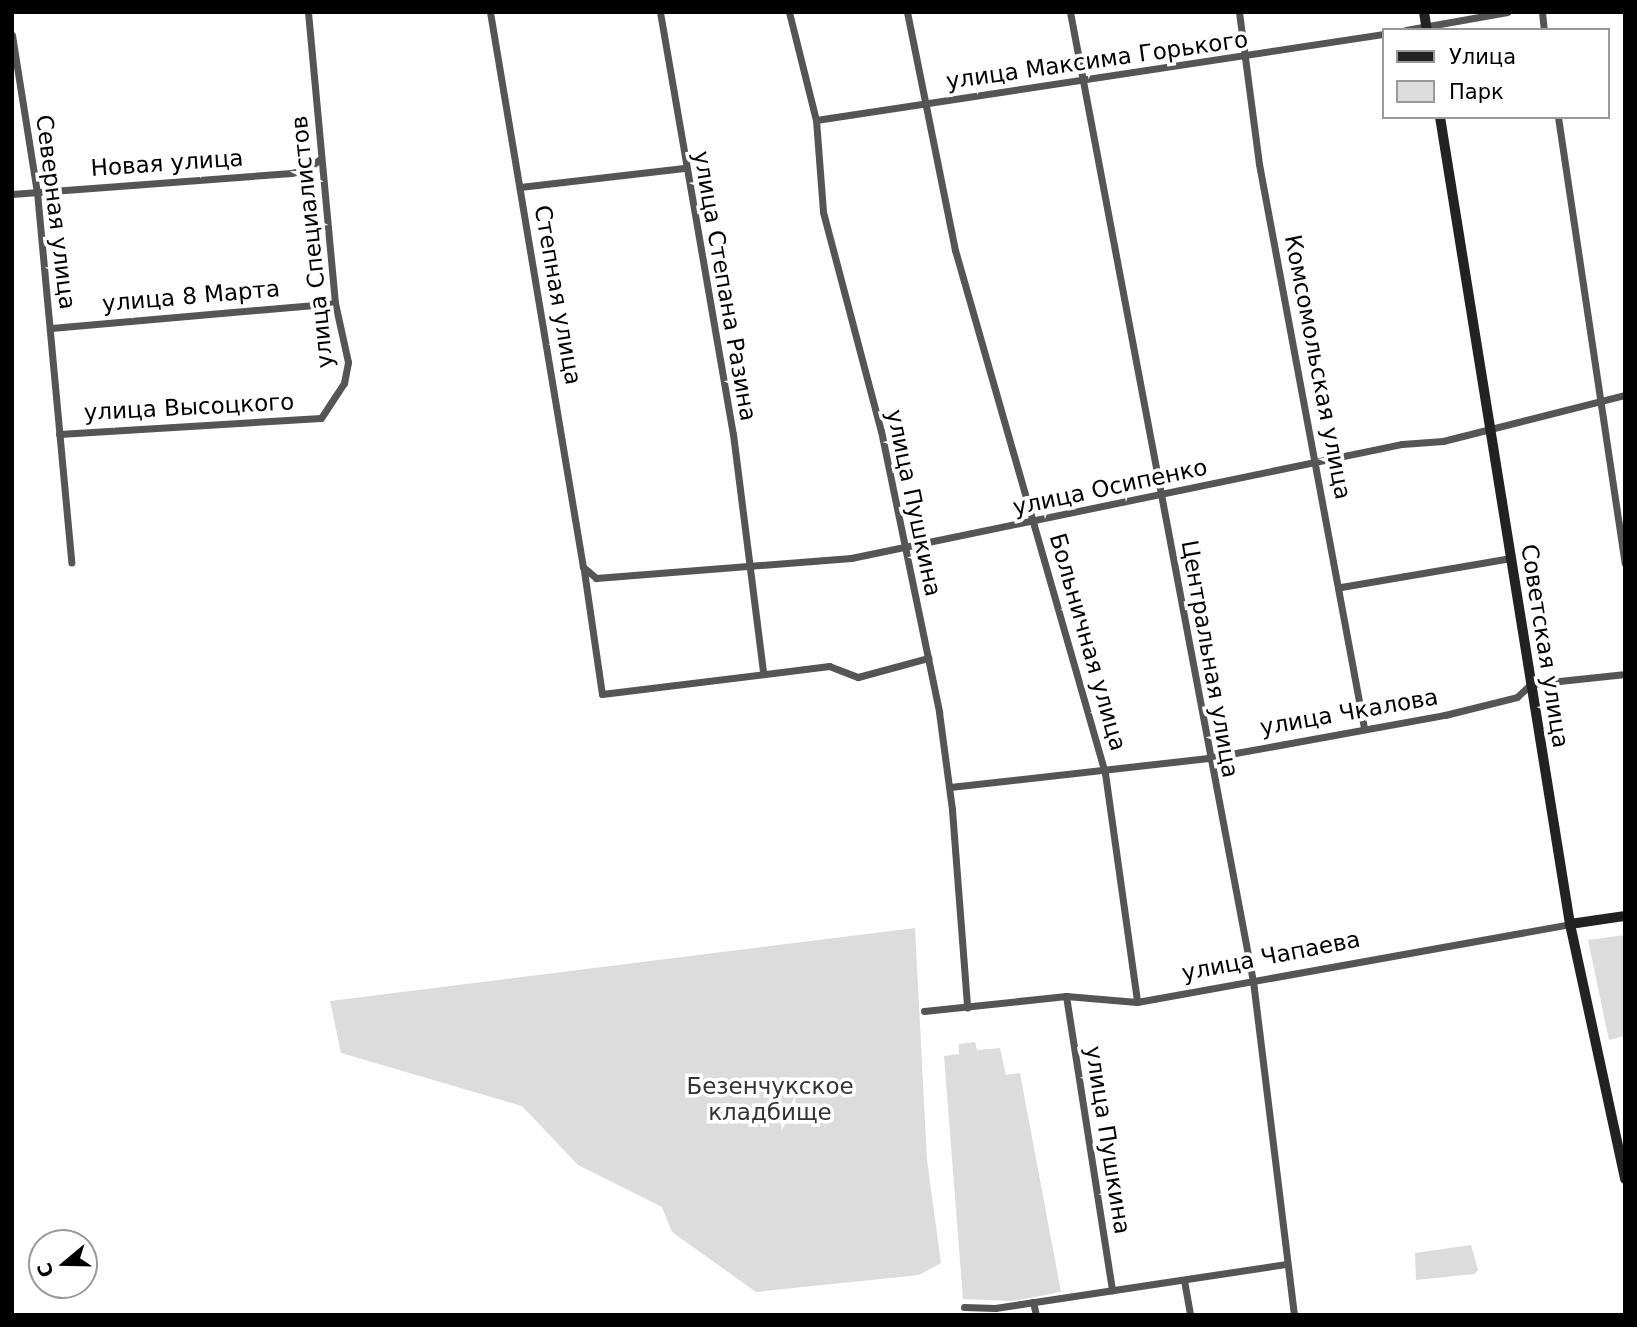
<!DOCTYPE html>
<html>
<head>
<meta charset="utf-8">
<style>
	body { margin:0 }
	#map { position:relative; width:1637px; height:1327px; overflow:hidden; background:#fff; font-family:"DejaVu Sans",sans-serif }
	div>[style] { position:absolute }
	.green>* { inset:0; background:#dcdcdc }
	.street>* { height:7px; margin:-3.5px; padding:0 3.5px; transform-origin:3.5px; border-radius:3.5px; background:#555 }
	.secondary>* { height:10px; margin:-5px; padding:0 5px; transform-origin:5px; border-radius:5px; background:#222 }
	span { translate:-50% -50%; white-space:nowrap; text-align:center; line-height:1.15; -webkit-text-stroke:7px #fff; paint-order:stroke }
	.street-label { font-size:23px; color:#000 }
	.park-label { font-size:23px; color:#333 }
	.frame { position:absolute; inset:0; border:14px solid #000; pointer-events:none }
	.legend { position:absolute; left:1382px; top:28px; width:228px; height:91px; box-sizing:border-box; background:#fff; border:2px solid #999; margin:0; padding:9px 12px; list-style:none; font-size:21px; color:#000 }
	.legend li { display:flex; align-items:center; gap:14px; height:35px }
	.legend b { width:35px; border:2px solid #999 }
	.north { position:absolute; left:28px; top:1229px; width:70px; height:70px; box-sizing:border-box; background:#fff; border:2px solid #999; border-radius:50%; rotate:251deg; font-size:19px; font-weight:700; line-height:28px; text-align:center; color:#000 }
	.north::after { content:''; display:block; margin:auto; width:24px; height:32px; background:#000; clip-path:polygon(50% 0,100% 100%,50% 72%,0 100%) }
</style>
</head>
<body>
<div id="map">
	<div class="green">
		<div style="clip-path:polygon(915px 928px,927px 1160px,941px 1263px,919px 1275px,756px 1292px,672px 1232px,662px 1207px,578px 1165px,522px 1106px,341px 1053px,330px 1001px)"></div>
		<div style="clip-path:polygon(1625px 935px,1625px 1036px,1609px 1040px,1588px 940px)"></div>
		<div style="clip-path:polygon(975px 1042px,977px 1050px,1000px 1048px,1006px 1075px,1020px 1073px,1061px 1292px,1013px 1301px,963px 1299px,944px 1056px,959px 1054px,959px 1044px)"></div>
		<div style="clip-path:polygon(1471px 1245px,1478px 1270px,1475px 1274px,1416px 1280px,1415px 1253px)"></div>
	</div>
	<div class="street">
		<div style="left:490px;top:12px;width:563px;rotate:80.49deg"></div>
		<div style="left:583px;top:567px;width:17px;rotate:40deg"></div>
		<div style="left:596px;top:578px;width:256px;rotate:-4.5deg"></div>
		<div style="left:851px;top:558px;width:563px;rotate:-11.69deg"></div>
		<div style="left:1402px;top:444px;width:41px;rotate:-4.2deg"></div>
		<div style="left:1443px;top:441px;width:188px;rotate:-14.2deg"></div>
		<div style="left:660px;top:12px;width:428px;rotate:80.2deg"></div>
		<div style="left:733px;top:434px;width:239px;rotate:82.8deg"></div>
		<div style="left:789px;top:12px;width:111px;rotate:76deg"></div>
		<div style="left:816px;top:120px;width:92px;rotate:85.6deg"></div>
		<div style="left:823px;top:212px;width:227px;rotate:75.2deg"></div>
		<div style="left:881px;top:431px;width:287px;rotate:78.3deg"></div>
		<div style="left:939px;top:712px;width:99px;rotate:82.4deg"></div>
		<div style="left:952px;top:810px;width:198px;rotate:85.6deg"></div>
		<div style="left:907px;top:12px;width:243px;rotate:78.6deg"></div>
		<div style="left:955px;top:250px;width:544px;rotate:74deg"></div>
		<div style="left:1105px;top:773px;width:231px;rotate:82deg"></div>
		<div style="left:1070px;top:12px;width:986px;rotate:79.31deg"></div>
		<div style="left:1253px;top:981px;width:337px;rotate:83deg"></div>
		<div style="left:1239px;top:12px;width:153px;rotate:82.5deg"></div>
		<div style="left:1259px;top:164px;width:574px;rotate:79.45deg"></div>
		<div style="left:1542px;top:12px;width:18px;rotate:84deg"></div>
		<div style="left:1406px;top:30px;width:103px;rotate:-10.1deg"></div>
		<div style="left:12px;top:35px;width:159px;rotate:81deg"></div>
		<div style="left:37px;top:192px;width:372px;rotate:84.7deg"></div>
		<div style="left:1558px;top:117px;width:451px;rotate:81.5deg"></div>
		<div style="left:816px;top:120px;width:573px;rotate:-8.62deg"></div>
		<div style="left:520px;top:187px;width:165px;rotate:-6.6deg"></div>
		<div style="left:12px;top:194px;width:280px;rotate:-4.3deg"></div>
		<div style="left:291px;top:173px;width:15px;rotate:-11deg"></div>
		<div style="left:306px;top:170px;width:18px;rotate:-38deg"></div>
		<div style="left:51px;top:328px;width:285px;rotate:-5deg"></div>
		<div style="left:59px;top:434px;width:262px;rotate:-3.5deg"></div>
		<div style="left:321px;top:418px;width:42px;rotate:-56.7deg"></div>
		<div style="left:344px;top:383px;width:21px;rotate:-79deg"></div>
		<div style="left:348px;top:362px;width:60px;rotate:-102.4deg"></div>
		<div style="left:335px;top:303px;width:292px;rotate:-95.3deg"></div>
		<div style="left:584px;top:571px;width:124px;rotate:81.7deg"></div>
		<div style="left:602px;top:694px;width:229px;rotate:-7deg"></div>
		<div style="left:829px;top:666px;width:31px;rotate:21deg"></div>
		<div style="left:858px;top:677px;width:73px;rotate:-15.2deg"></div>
		<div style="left:1341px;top:587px;width:171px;rotate:-9.7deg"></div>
		<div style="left:950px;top:787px;width:260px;rotate:-6.4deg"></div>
		<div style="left:1208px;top:758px;width:241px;rotate:-10.3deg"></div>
		<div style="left:1445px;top:715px;width:74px;rotate:-14deg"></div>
		<div style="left:1517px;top:697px;width:19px;rotate:-43deg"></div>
		<div style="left:1531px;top:684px;width:95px;rotate:-6.1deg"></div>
		<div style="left:1066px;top:996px;width:298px;rotate:81.1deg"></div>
		<div style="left:924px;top:1011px;width:143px;rotate:-6deg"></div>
		<div style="left:1066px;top:996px;width:71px;rotate:4.8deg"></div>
		<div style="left:1137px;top:1002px;width:440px;rotate:-10.2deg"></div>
		<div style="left:1184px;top:1280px;width:36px;rotate:80deg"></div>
		<div style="left:1033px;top:1302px;width:13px;rotate:77deg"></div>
		<div style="left:964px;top:1307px;width:31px;rotate:2deg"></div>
		<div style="left:995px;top:1308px;width:295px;rotate:-8.6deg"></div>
	</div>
	<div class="secondary">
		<div style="left:1424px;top:12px;width:18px;rotate:81deg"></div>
		<div style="left:1440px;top:117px;width:817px;rotate:80.85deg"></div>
		<div style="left:1570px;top:924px;width:261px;rotate:77.8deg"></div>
		<div style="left:1570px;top:924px;width:56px;rotate:-8.3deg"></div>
	</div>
	<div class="street-label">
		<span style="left:1097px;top:60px;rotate:-8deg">улица Максима Горького</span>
		<span style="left:167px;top:163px;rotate:-4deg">Новая улица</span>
		<span style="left:56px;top:212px;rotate:83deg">Северная улица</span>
		<span style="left:312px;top:242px;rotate:-96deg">улица Специалистов</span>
		<span style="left:725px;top:286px;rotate:80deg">улица Степана Разина</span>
		<span style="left:558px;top:295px;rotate:80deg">Степная улица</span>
		<span style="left:191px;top:296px;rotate:-5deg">улица 8 Марта</span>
		<span style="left:1318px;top:367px;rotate:79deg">Комсомольская улица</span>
		<span style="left:189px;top:407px;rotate:-3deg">улица Высоцкого</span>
		<span style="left:1110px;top:487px;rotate:-12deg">улица Осипенко</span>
		<span style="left:914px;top:503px;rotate:78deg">улица Пушкина</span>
		<span style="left:1088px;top:642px;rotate:74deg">Больничная улица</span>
		<span style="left:1545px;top:646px;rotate:81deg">Советская улица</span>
		<span style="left:1210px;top:659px;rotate:80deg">Центральная улица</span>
		<span style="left:1349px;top:712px;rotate:-10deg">улица Чкалова</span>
		<span style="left:1271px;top:956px;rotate:-11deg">улица Чапаева</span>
		<span style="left:1108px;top:1140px;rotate:81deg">улица Пушкина</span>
	</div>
	<div class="park-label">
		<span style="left:770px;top:1099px">Безенчукское<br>кладбище</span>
	</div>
	<div class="frame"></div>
	<ul class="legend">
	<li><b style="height:9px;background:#222"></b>Улица</li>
	<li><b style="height:19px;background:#dcdcdc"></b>Парк</li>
	</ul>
	<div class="north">С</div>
</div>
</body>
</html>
